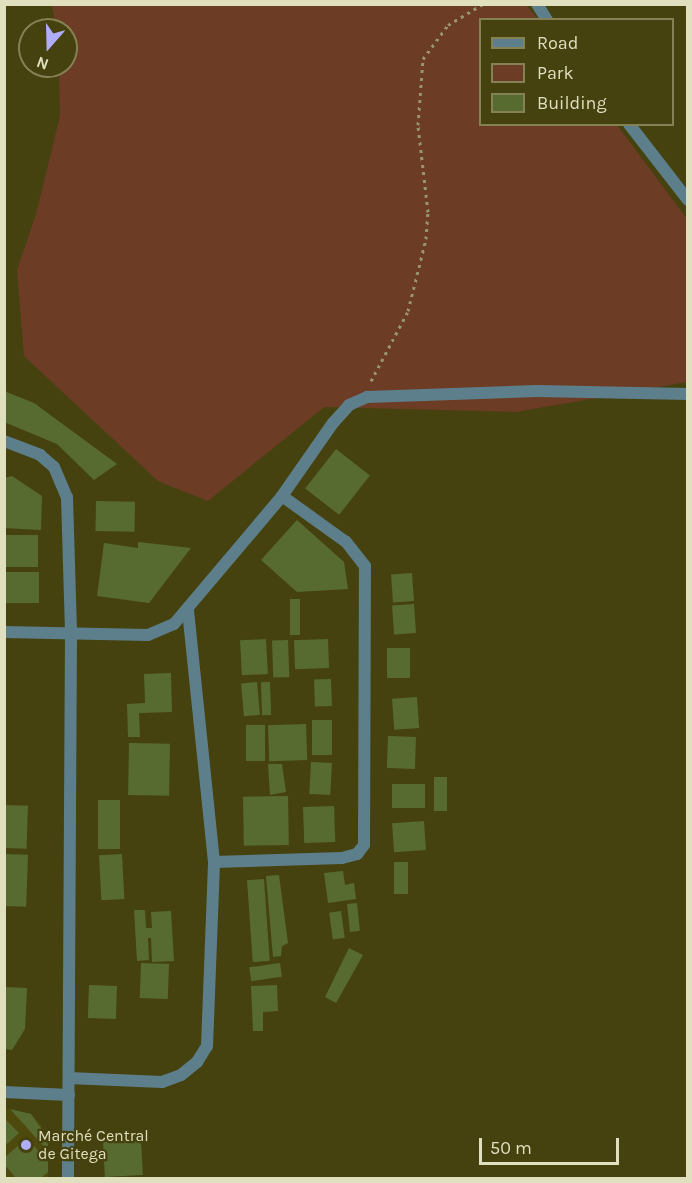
<!DOCTYPE html>
<html>
<head>
<meta charset="utf-8">
<style>
	body { margin:0 }
	#map { position:relative; width:692px; height:1183px; overflow:hidden; background:#46420f; font-family:Karla,sans-serif }
	div>[style] { position:absolute }
	.built>* { inset:0; background:#4e4a0e }
	.green>* { inset:0; background:#6d3c25 }
	.building>* { inset:0; background:#576b31; transform-origin:0 0 }
	.path>* { height:3px; margin-top:-1.5px; transform-origin:0; background:repeating-linear-gradient(90deg,#97956b 0 3px,transparent 0 7.5px) }
	.street>* { height:12px; margin:-6px; padding:0 6px; transform-origin:6px; border-radius:6px; background:#5d7f8c }
	.dots>* { width:16px; height:16px; translate:-50% -50%; box-sizing:border-box; border:3px solid #46420f; border-radius:50% }
	span { translate:-50% -50%; white-space:nowrap; text-align:center; line-height:1.15; -webkit-text-stroke:4.5px #46420f; paint-order:stroke }
	.poi-label { font-size:16px; color:#e0dfbe }
	.left { translate:0 -50%; text-align:left }
	.frame { position:absolute; inset:0; border:6px solid #e0dfbe; pointer-events:none }
	.legend { position:absolute; left:479px; top:18px; width:195px; height:108px; box-sizing:border-box; background:#46420f; border:2px solid #848155; margin:0; padding:8px 10px; list-style:none; font-size:18px; color:#e0dfbe }
	.legend li { display:flex; align-items:center; gap:12px; height:30px }
	.legend b { width:30px; border:2px solid #848155 }
	.north { position:absolute; left:18px; top:18px; width:60px; height:60px; box-sizing:border-box; background:#46420f; border:2px solid #848155; border-radius:50%; rotate:200deg; font-size:16px; font-weight:700; line-height:24px; text-align:center; color:#e0dfbe }
	.north::after { content:''; display:block; margin:auto; width:21px; height:27px; background:#b0aefa; clip-path:polygon(50% 0,100% 100%,50% 72%,0 100%) }
	.scale { position:absolute; left:479px; top:1138px; width:140px; height:27px; box-sizing:border-box; border:3px solid #e0dfbe; border-top:0; padding-left:8px; font-size:18px; line-height:21px; white-space:nowrap; color:#e0dfbe; -webkit-text-stroke:4px #46420f; paint-order:stroke }
</style>
</head>
<body>
<div id="map">
	<div class="built">
		<div style="clip-path:polygon(5px 1109px,31px 1114px,41px 1125px,48px 1138px,48px 1178px,5px 1178px)"></div>
	</div>
	<div class="green">
		<div style="clip-path:polygon(52px 5px,526px 5px,538px 19px,480px 20px,480px 124px,617px 125px,687px 219px,687px 382px,516px 412px,324px 407px,208px 501px,158px 481px,24px 356px,17px 270px,36px 214px,60px 116px,59px 66px,66px 66px,66px 30px,56px 30px)"></div>
	</div>
	<div class="building">
		<div style="clip-path:polygon(4px 391px,34px 403px,117px 464px,94px 480px,57px 444px,4px 422px)"></div>
		<div style="left:336px;top:449px;width:43px;height:50px;rotate:38deg"></div>
		<div style="clip-path:polygon(12px 476px,42px 496px,41px 530px,4px 528px,4px 478px)"></div>
		<div style="left:96px;top:501px;width:39px;height:30px;rotate:1deg"></div>
		<div style="clip-path:polygon(297px 520px,344px 562px,348px 589px,297px 592px,261px 560px)"></div>
		<div style="left:4px;top:535px;width:34px;height:32px"></div>
		<div style="clip-path:polygon(138px 542px,191px 548px,149px 603px,97px 596px,104px 543px,138px 548px)"></div>
		<div style="left:4px;top:572px;width:35px;height:31px"></div>
		<div style="left:412px;top:573px;width:28px;height:21px;rotate:86deg"></div>
		<div style="left:290px;top:599px;width:10px;height:36px"></div>
		<div style="left:414px;top:604px;width:29px;height:22px;rotate:86deg"></div>
		<div style="left:266px;top:639px;width:35px;height:26px;rotate:87deg"></div>
		<div style="left:328px;top:639px;width:29px;height:34px;rotate:88deg"></div>
		<div style="left:288px;top:640px;width:37px;height:16px;rotate:88deg"></div>
		<div style="left:387px;top:648px;width:23px;height:30px"></div>
		<div style="clip-path:polygon(171px 673px,172px 712px,139px 713px,140px 737px,128px 737px,127px 704px,145px 703px,144px 674px)"></div>
		<div style="left:331px;top:679px;width:27px;height:17px;rotate:88deg"></div>
		<div style="left:257px;top:682px;width:33px;height:16px;rotate:85deg"></div>
		<div style="left:270px;top:682px;width:33px;height:9px;rotate:88deg"></div>
		<div style="left:417px;top:697px;width:31px;height:25px;rotate:86deg"></div>
		<div style="left:312px;top:720px;width:20px;height:35px"></div>
		<div style="left:306px;top:724px;width:36px;height:38px;rotate:88deg"></div>
		<div style="left:246px;top:725px;width:19px;height:36px"></div>
		<div style="left:388px;top:736px;width:28px;height:32px;rotate:2deg"></div>
		<div style="left:129px;top:743px;width:41px;height:52px;rotate:1deg"></div>
		<div style="left:311px;top:762px;width:21px;height:32px;rotate:3deg"></div>
		<div style="clip-path:polygon(268px 764px,282px 764px,286px 792px,270px 795px)"></div>
		<div style="left:447px;top:777px;width:34px;height:13px;rotate:90deg"></div>
		<div style="left:392px;top:784px;width:33px;height:24px"></div>
		<div style="left:288px;top:796px;width:49px;height:45px;rotate:89deg"></div>
		<div style="left:98px;top:800px;width:22px;height:49px"></div>
		<div style="left:4px;top:805px;width:24px;height:43px;rotate:2deg"></div>
		<div style="left:334px;top:806px;width:36px;height:31px;rotate:88deg"></div>
		<div style="left:424px;top:821px;width:29px;height:32px;rotate:86deg"></div>
		<div style="left:4px;top:854px;width:24px;height:52px;rotate:2deg"></div>
		<div style="left:122px;top:854px;width:45px;height:23px;rotate:87deg"></div>
		<div style="left:394px;top:862px;width:14px;height:32px"></div>
		<div style="clip-path:polygon(343px 871px,345px 885px,354px 883px,356px 899px,328px 903px,324px 873px)"></div>
		<div style="clip-path:polygon(279px 875px,288px 943px,282px 946px,281px 956px,273px 957px,266px 876px)"></div>
		<div style="left:264px;top:879px;width:82px;height:17px;rotate:86deg"></div>
		<div style="left:357px;top:903px;width:28px;height:10px;rotate:84deg"></div>
		<div style="clip-path:polygon(134px 910px,145px 910px,146px 928px,152px 928px,151px 912px,171px 911px,174px 961px,152px 962px,151px 938px,148px 938px,149px 960px,137px 961px)"></div>
		<div style="left:341px;top:911px;width:27px;height:12px;rotate:82deg"></div>
		<div style="clip-path:polygon(349px 948px,363px 955px,336px 1003px,325px 997px)"></div>
		<div style="left:141px;top:963px;width:28px;height:35px;rotate:2deg"></div>
		<div style="left:280px;top:963px;width:14px;height:31px;rotate:82deg"></div>
		<div style="left:89px;top:985px;width:28px;height:33px;rotate:2deg"></div>
		<div style="clip-path:polygon(277px 985px,278px 1011px,263px 1012px,263px 1031px,253px 1031px,251px 986px)"></div>
		<div style="clip-path:polygon(4px 987px,27px 988px,25px 1029px,12px 1050px,4px 1049px)"></div>
		<div style="clip-path:polygon(10px 1109px,31px 1114px,48px 1138px,48px 1151px)"></div>
		<div style="clip-path:polygon(4px 1118px,19px 1133px,7px 1144px,4px 1141px)"></div>
		<div style="clip-path:polygon(27px 1138px,48px 1162px,48px 1172px,41px 1178px,16px 1178px,4px 1164px,4px 1158px)"></div>
		<div style="left:141px;top:1140px;width:35px;height:38px;rotate:87deg"></div>
	</div>
	<div class="path">
		<div style="left:371px;top:381px;width:79px;rotate:-62.1deg"></div>
		<div style="left:408px;top:311px;width:74px;rotate:-76deg"></div>
		<div style="left:426px;top:239px;width:27px;rotate:-86deg"></div>
		<div style="left:428px;top:212px;width:88px;rotate:-96.6deg"></div>
		<div style="left:418px;top:125px;width:66px;rotate:-85.7deg"></div>
		<div style="left:423px;top:59px;width:42px;rotate:-53.7deg"></div>
		<div style="left:448px;top:25px;width:41px;rotate:-31deg"></div>
	</div>
	<div class="street">
		<div style="left:537px;top:4px;width:19px;rotate:58deg"></div>
		<div style="left:629px;top:124px;width:96px;rotate:52.2deg"></div>
		<div style="left:4px;top:441px;width:39px;rotate:21deg"></div>
		<div style="left:40px;top:455px;width:18px;rotate:41deg"></div>
		<div style="left:54px;top:467px;width:33px;rotate:67deg"></div>
		<div style="left:67px;top:497px;width:136px;rotate:88.3deg"></div>
		<div style="left:71px;top:633px;width:545px;rotate:90.32deg"></div>
		<div style="left:4px;top:632px;width:144px;rotate:1.2deg"></div>
		<div style="left:148px;top:635px;width:28px;rotate:-23deg"></div>
		<div style="left:174px;top:624px;width:167px;rotate:-49.8deg"></div>
		<div style="left:282px;top:496px;width:89px;rotate:-55.1deg"></div>
		<div style="left:333px;top:423px;width:24px;rotate:-48deg"></div>
		<div style="left:349px;top:405px;width:20px;rotate:-24deg"></div>
		<div style="left:367px;top:397px;width:170px;rotate:-2deg"></div>
		<div style="left:537px;top:391px;width:151px;rotate:1.1deg"></div>
		<div style="left:214px;top:862px;width:128px;rotate:-1.8deg"></div>
		<div style="left:342px;top:858px;width:16px;rotate:-15deg"></div>
		<div style="left:357px;top:854px;width:11px;rotate:-52deg"></div>
		<div style="left:364px;top:845px;width:279px;rotate:-89.8deg"></div>
		<div style="left:365px;top:566px;width:31px;rotate:-128deg"></div>
		<div style="left:346px;top:542px;width:79px;rotate:-144.3deg"></div>
		<div style="left:69px;top:1078px;width:93px;rotate:2.5deg"></div>
		<div style="left:162px;top:1082px;width:20px;rotate:-20deg"></div>
		<div style="left:181px;top:1075px;width:21px;rotate:-39deg"></div>
		<div style="left:197px;top:1062px;width:19px;rotate:-58deg"></div>
		<div style="left:207px;top:1046px;width:184px;rotate:-87.8deg"></div>
		<div style="left:214px;top:862px;width:252px;rotate:-95.9deg"></div>
		<div style="left:4px;top:1092px;width:65px;rotate:2.6deg"></div>
	</div>
	<div class="dots">
		<div style="left:26px;top:1145px;background:#b0aefa"></div>
	</div>
	<div class="poi-label">
		<span class="left" style="left:38px;top:1145px">Marché Central<br>de Gitega</span>
	</div>
	<div class="frame"></div>
	<ul class="legend">
	<li><b style="height:8px;background:#5d7f8c"></b>Road</li>
	<li><b style="height:16px;background:#6d3c25"></b>Park</li>
	<li><b style="height:16px;background:#576b31"></b>Building</li>
	</ul>
	<div class="north">N</div>
	<div class="scale">50 m</div>
</div>
</body>
</html>
